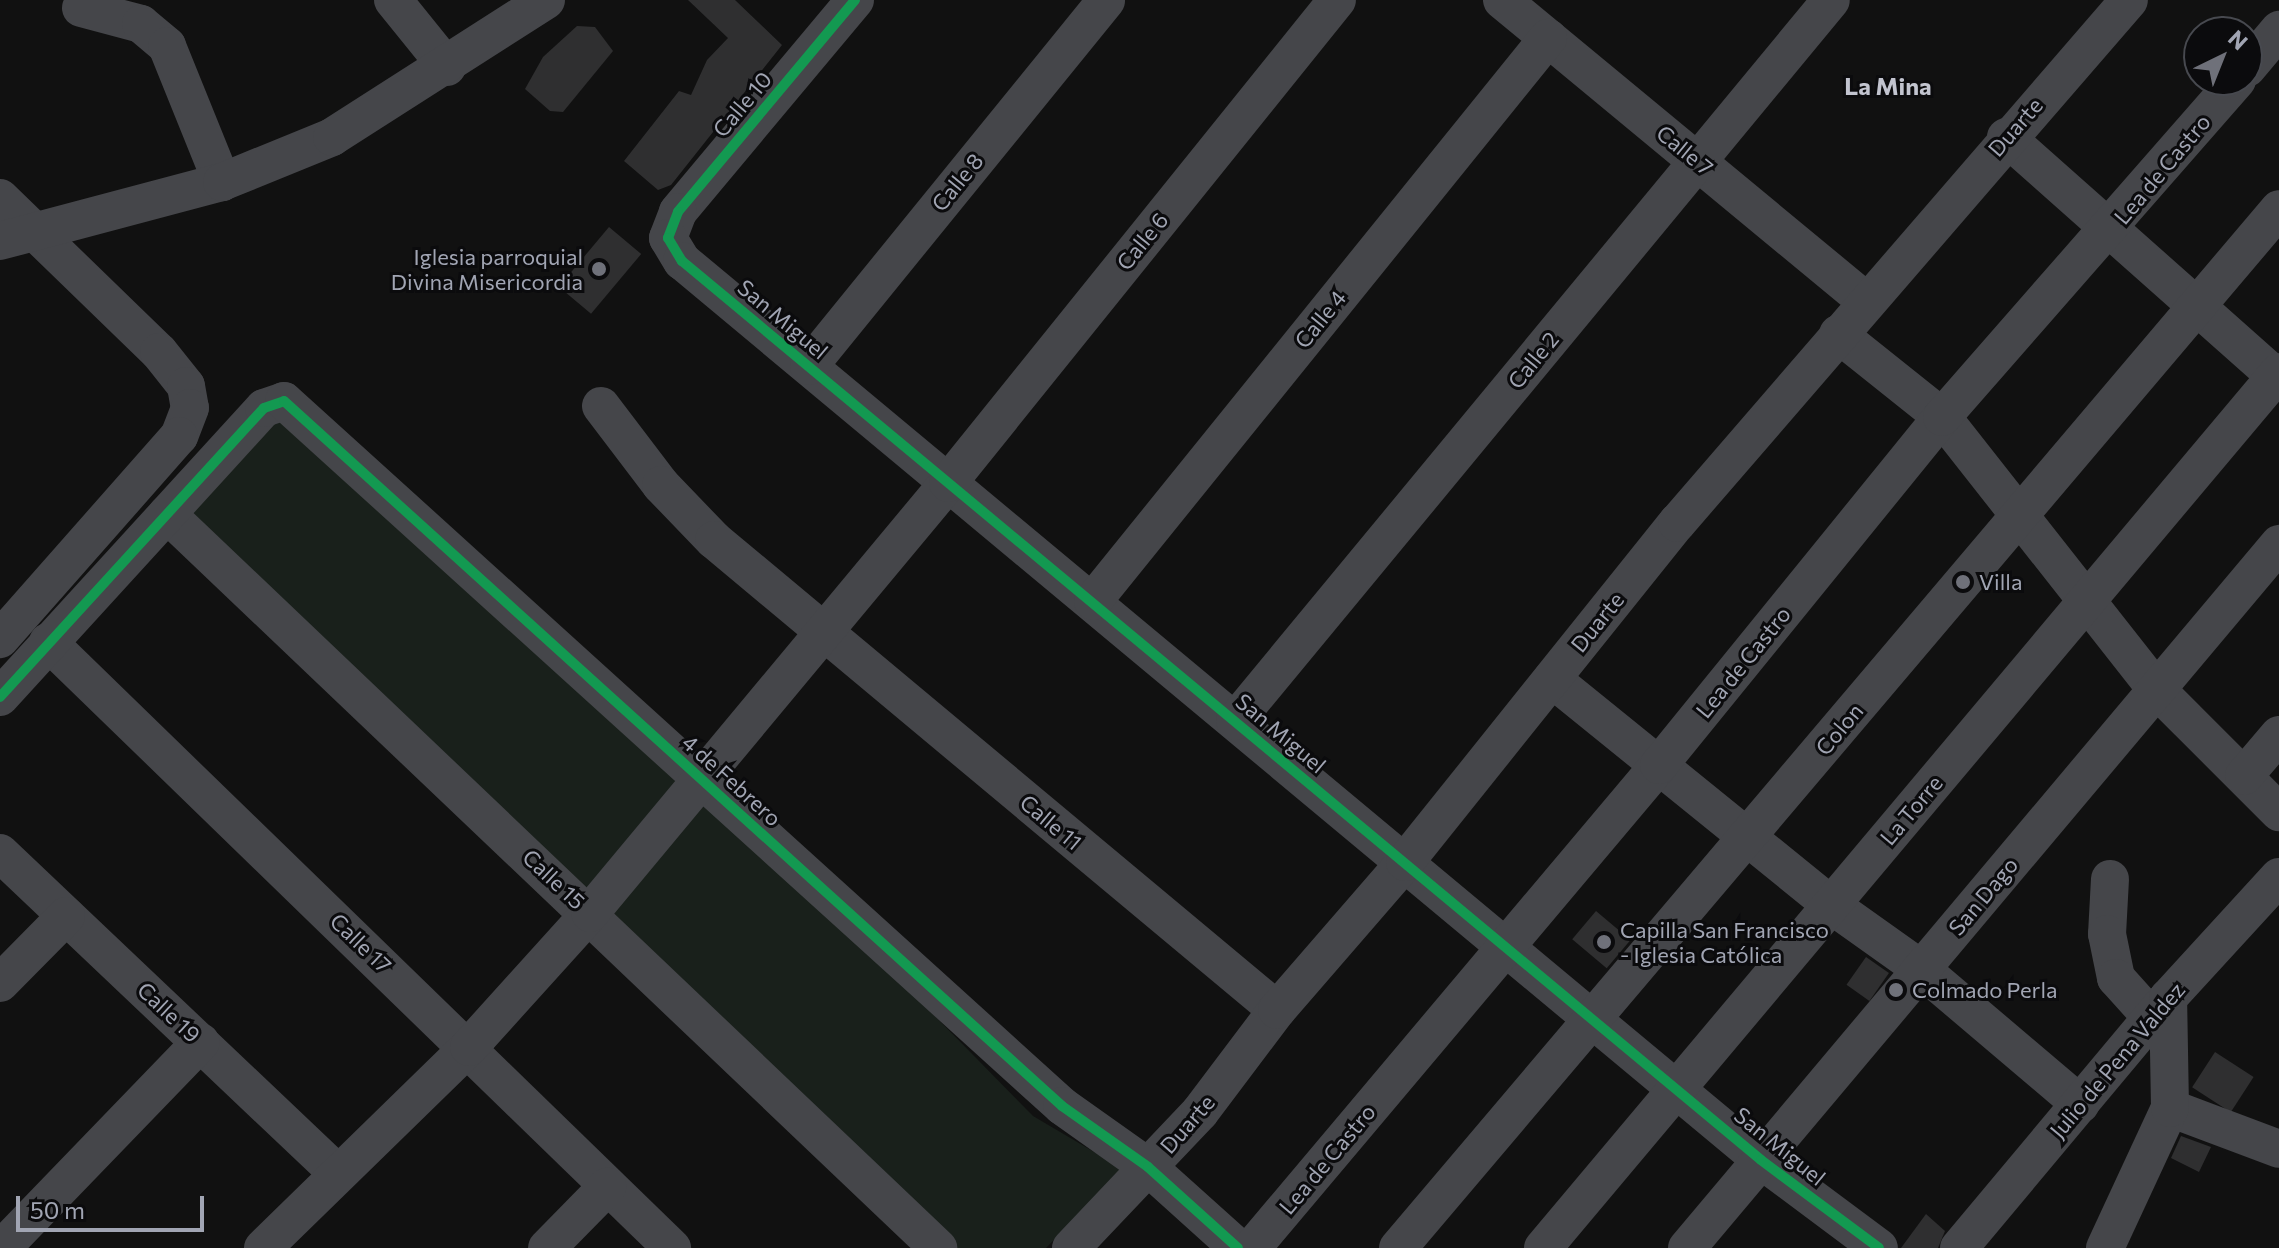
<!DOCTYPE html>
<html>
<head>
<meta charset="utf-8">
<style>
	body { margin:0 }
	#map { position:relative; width:2279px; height:1248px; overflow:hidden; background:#111; font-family:Commissioner,sans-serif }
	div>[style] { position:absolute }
	.green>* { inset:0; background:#19201b }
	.building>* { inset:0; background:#2f2f30; transform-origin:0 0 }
	.minor>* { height:38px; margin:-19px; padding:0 19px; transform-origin:19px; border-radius:19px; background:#45464a }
	.cycleway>* { height:10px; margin:-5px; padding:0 5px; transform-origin:5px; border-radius:5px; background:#139951 }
	.dots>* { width:22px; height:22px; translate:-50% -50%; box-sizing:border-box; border:4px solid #0b0b0d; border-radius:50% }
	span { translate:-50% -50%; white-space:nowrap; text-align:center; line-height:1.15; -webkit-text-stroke:6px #0b0b0d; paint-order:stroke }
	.street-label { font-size:22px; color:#a1a5b3 }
	.poi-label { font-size:22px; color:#a1a5b3 }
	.right { translate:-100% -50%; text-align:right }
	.left { translate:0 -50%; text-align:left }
	.neighbourhood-label { font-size:24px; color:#c2c4cf; font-weight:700 }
	.north { position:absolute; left:2183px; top:16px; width:80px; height:80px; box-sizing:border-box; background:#0b0b0d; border:2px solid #47494f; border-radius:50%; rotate:43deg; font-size:22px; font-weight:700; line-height:32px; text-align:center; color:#a1a5b3 }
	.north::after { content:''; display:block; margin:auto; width:28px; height:36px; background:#6f717a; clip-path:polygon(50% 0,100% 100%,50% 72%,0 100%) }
	.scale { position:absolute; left:16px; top:1196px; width:188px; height:36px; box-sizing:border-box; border:4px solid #a1a5b3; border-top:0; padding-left:10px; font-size:24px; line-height:28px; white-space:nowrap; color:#a1a5b3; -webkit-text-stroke:6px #0b0b0d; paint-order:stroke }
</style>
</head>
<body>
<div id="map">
	<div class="green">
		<div style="clip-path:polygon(297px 413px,698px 787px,590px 913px,173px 520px,246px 427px)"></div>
		<div style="clip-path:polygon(711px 788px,1033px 1116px,1123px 1169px,1046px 1248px,938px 1248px,599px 923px)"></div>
	</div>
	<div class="building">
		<div style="clip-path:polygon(688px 0,735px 0,782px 45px,671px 185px,658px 190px,624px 161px,679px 91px,691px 95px,707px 60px,728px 38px)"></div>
		<div style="clip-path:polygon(577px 26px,595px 27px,613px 51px,563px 112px,550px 111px,525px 89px,543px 57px)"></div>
		<div style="left:609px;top:227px;width:42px;height:78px;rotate:40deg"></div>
		<div style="left:1596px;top:911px;width:45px;height:37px;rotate:40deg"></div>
		<div style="left:1866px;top:957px;width:28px;height:34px;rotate:35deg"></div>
		<div style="left:2215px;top:1052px;width:46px;height:42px;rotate:33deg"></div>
		<div style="clip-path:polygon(2181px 1136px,2211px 1147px,2199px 1172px,2171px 1158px)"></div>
		<div style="clip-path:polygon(1926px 1214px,1945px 1231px,1938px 1248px,1901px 1248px)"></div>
	</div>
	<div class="minor">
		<div style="left:393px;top:0;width:86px;rotate:51.1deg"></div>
		<div style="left:855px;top:0;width:276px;rotate:129.9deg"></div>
		<div style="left:678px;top:212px;width:28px;rotate:111deg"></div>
		<div style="left:668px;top:238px;width:27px;rotate:59deg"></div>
		<div style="left:682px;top:261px;width:1404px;rotate:39.8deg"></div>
		<div style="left:1761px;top:1160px;width:147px;rotate:36.7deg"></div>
		<div style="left:1502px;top:0;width:472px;rotate:39.6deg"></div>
		<div style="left:81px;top:8px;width:62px;rotate:14.9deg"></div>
		<div style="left:141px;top:24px;width:34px;rotate:40deg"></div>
		<div style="left:167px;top:46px;width:147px;rotate:68deg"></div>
		<div style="left:2247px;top:68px;width:50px;rotate:-49.9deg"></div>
		<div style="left:2006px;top:137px;width:365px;rotate:41.6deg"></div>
		<div style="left:0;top:198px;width:221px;rotate:44.1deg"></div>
		<div style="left:159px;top:352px;width:43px;rotate:51.5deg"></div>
		<div style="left:186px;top:386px;width:22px;rotate:80deg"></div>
		<div style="left:190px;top:408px;width:30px;rotate:111deg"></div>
		<div style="left:179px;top:436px;width:271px;rotate:131.4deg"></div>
		<div style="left:0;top:241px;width:230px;rotate:-14.9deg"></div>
		<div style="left:222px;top:182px;width:119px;rotate:-22.2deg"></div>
		<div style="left:332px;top:137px;width:254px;rotate:-32.6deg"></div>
		<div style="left:1838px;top:334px;width:133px;rotate:38.6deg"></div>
		<div style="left:1942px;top:417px;width:347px;rotate:51.8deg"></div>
		<div style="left:2157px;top:690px;width:173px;rotate:45deg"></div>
		<div style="left:809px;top:366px;width:471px;rotate:-50.9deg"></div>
		<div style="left:601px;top:406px;width:99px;rotate:52.8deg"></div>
		<div style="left:661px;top:485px;width:76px;rotate:46.1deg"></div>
		<div style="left:714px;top:540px;width:733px;rotate:39.86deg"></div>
		<div style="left:167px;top:514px;width:1065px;rotate:43.59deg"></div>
		<div style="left:1093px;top:601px;width:724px;rotate:-51.06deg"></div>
		<div style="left:48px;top:642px;width:870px;rotate:44.16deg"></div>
		<div style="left:1552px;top:679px;width:359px;rotate:39deg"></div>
		<div style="left:1831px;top:905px;width:110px;rotate:35.4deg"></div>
		<div style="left:1921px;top:969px;width:209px;rotate:40.3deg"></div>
		<div style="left:0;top:697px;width:391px;rotate:-47.6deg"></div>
		<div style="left:264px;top:408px;width:21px;rotate:-19deg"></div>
		<div style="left:284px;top:401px;width:1050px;rotate:42.18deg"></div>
		<div style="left:1062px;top:1106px;width:105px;rotate:35.3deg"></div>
		<div style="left:1148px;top:1167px;width:121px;rotate:42deg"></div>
		<div style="left:1235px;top:721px;width:935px;rotate:-50.42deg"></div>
		<div style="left:2244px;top:776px;width:54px;rotate:-49.5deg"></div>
		<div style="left:0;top:853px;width:465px;rotate:43.5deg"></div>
		<div style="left:2110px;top:879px;width:55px;rotate:93.1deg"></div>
		<div style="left:2107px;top:934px;width:45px;rotate:78.4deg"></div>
		<div style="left:2116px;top:978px;width:54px;rotate:48deg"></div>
		<div style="left:0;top:983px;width:94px;rotate:-45.4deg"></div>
		<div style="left:2170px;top:1108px;width:116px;rotate:20.6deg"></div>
		<div style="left:2px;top:1248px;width:286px;rotate:-46deg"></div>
		<div style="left:263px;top:1248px;width:288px;rotate:-44.3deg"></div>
		<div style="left:469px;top:1047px;width:181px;rotate:-47.9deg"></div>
		<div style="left:590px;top:913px;width:560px;rotate:-50.22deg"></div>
		<div style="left:948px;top:483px;width:620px;rotate:-51.15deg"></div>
		<div style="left:547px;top:1248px;width:86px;rotate:-45.5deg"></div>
		<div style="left:1071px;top:1248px;width:187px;rotate:-46.5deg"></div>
		<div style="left:1200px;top:1112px;width:128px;rotate:-53deg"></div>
		<div style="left:1277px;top:1010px;width:196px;rotate:-49.1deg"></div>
		<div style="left:1405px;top:862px;width:435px;rotate:-51.3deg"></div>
		<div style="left:1677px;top:523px;width:691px;rotate:-49.16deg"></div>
		<div style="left:1252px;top:1248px;width:632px;rotate:-49.88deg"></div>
		<div style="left:1659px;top:765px;width:449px;rotate:-50.9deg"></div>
		<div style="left:1942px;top:417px;width:448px;rotate:-48.8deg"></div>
		<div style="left:1398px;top:1248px;width:1362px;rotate:-49.7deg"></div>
		<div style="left:1543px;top:1248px;width:1144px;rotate:-49.96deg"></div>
		<div style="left:1687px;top:1248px;width:920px;rotate:-49.94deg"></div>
		<div style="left:1959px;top:1248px;width:326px;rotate:-50.1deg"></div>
		<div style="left:2168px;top:998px;width:164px;rotate:-47.5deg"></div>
		<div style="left:2105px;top:1248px;width:154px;rotate:-65.1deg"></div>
		<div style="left:2170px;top:1108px;width:110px;rotate:-91deg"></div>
	</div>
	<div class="cycleway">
		<div style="left:855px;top:0;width:276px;rotate:129.9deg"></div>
		<div style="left:678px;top:212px;width:28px;rotate:111deg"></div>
		<div style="left:668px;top:238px;width:27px;rotate:59deg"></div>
		<div style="left:682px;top:261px;width:1404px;rotate:39.8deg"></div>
		<div style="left:1761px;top:1160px;width:147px;rotate:36.7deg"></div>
		<div style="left:0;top:697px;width:391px;rotate:-47.6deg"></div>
		<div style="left:264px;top:408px;width:21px;rotate:-19deg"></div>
		<div style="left:284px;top:401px;width:1050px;rotate:42.18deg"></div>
		<div style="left:1062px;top:1106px;width:105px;rotate:35.3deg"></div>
		<div style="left:1148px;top:1167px;width:121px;rotate:42deg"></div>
	</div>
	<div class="dots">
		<div style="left:599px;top:269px;background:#6f717a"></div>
		<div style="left:1963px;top:582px;background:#6f717a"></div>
		<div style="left:1604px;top:942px;background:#6f717a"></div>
		<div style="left:1896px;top:990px;background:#6f717a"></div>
	</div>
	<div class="street-label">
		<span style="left:742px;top:104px;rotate:-50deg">Calle 10</span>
		<span style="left:2015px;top:127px;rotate:-49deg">Duarte</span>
		<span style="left:1685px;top:150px;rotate:39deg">Calle 7</span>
		<span style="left:2162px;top:169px;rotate:-50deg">Lea de Castro</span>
		<span style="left:957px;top:182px;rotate:-51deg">Calle 8</span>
		<span style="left:1142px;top:241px;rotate:-51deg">Calle 6</span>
		<span style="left:783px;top:319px;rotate:40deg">San Miguel</span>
		<span style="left:1320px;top:319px;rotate:-51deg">Calle 4</span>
		<span style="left:1533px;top:360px;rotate:-51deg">Calle 2</span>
		<span style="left:1597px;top:622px;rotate:-51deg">Duarte</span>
		<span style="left:1743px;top:662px;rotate:-51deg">Lea de Castro</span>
		<span style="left:1839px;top:729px;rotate:-50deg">Colon</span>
		<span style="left:1281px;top:733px;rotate:40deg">San Miguel</span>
		<span style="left:732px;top:780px;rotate:42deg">4 de Febrero</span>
		<span style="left:1911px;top:810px;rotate:-50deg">La Torre</span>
		<span style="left:1051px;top:822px;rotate:40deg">Calle 11</span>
		<span style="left:554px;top:879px;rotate:43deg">Calle 15</span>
		<span style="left:1983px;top:896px;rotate:-50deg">San Dago</span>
		<span style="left:361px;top:943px;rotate:44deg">Calle 17</span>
		<span style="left:169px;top:1012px;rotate:43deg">Calle 19</span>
		<span style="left:2117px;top:1060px;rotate:-50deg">Julio de Pena Valdez</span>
		<span style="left:1187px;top:1124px;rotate:-49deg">Duarte</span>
		<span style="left:1780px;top:1146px;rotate:39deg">San Miguel</span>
		<span style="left:1327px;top:1159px;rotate:-50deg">Lea de Castro</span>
	</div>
	<div class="poi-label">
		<span class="right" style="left:583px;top:269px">Iglesia parroquial<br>Divina Misericordia</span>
		<span class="left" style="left:1979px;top:582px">Villa</span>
		<span class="left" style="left:1620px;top:942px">Capilla San Francisco<br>- Iglesia Católica</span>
		<span class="left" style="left:1912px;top:990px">Colmado Perla</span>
	</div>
	<div class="neighbourhood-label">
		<span style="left:1888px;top:86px">La Mina</span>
	</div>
	<div class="north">N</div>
	<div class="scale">50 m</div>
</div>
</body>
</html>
